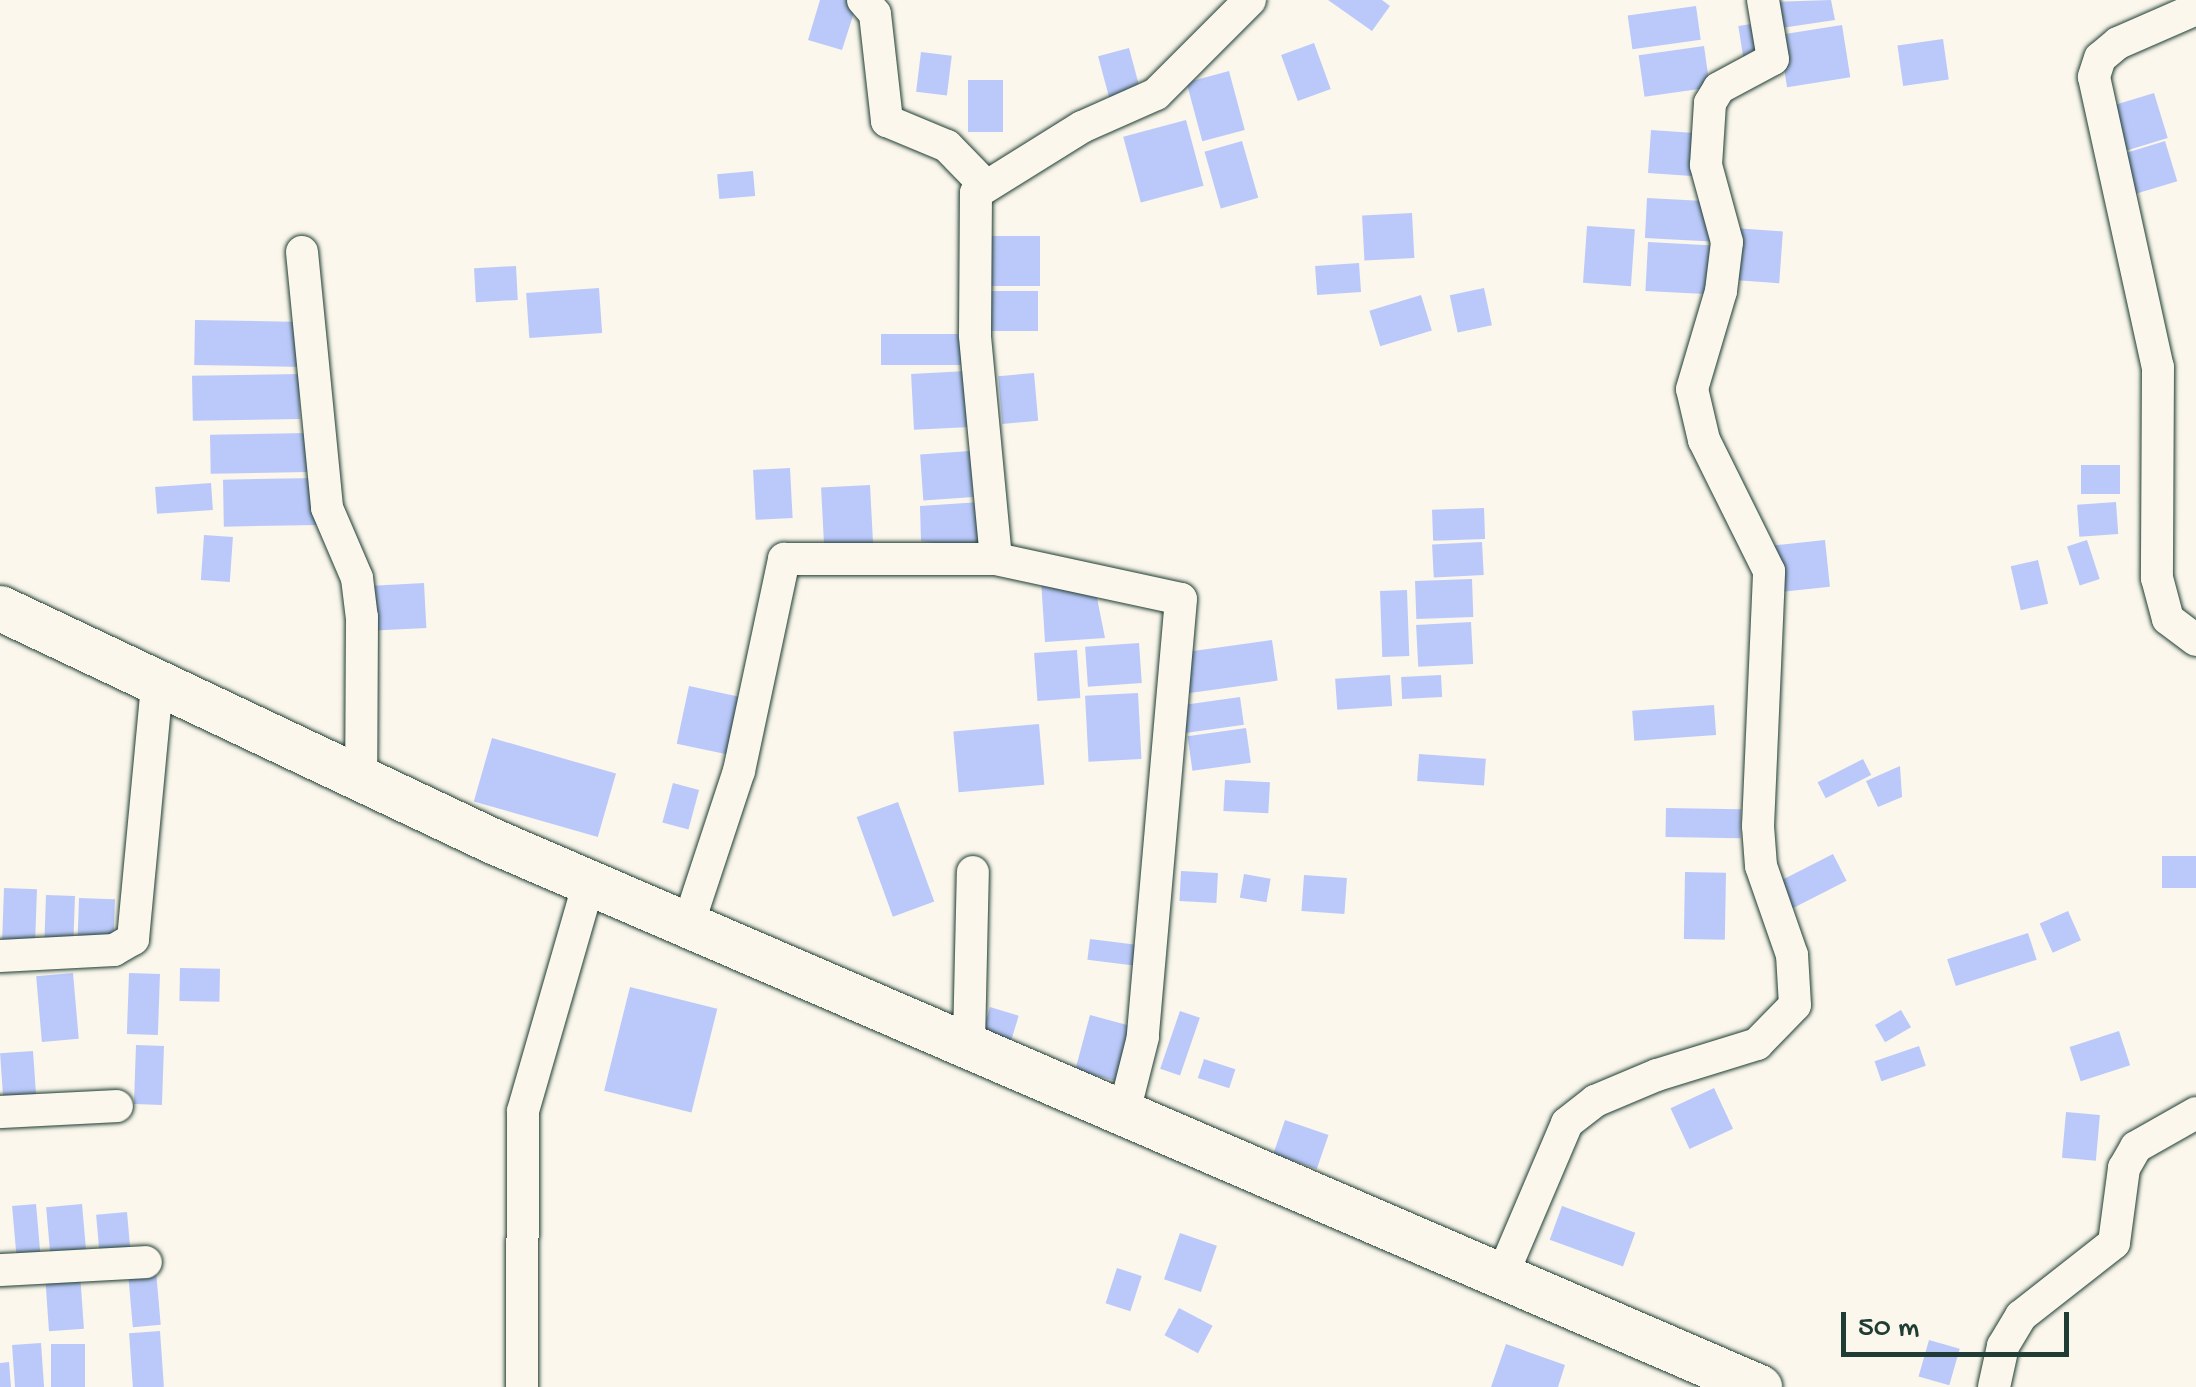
<!DOCTYPE html>
<html>
<head>
<meta charset="utf-8">
<style>
	body { margin:0 }
	#map { position:relative; width:2196px; height:1387px; overflow:hidden; background:#fbf7ec; font-family:"Gochi Hand",sans-serif }
	div>[style] { position:absolute }
	.building>* { inset:0; background:#bbc9fa; transform-origin:0 0 }
	.roads { filter:drop-shadow(0 0 2px #1f3d34) drop-shadow(0 0 2px #1f3d34) }
	.street>* { height:32px; margin:-16px; padding:0 16px; transform-origin:16px; border-radius:16px; background:#fbf7ec }
	.secondary>* { height:45px; margin:-22.5px; padding:0 22.5px; transform-origin:22.5px; border-radius:22.5px; background:#fbf7ec }
	span { translate:-50% -50%; white-space:nowrap; text-align:center; line-height:1.15; -webkit-text-stroke:8px #fbf7ec; paint-order:stroke }
	.scale { position:absolute; left:1841px; top:1312px; width:228px; height:45px; box-sizing:border-box; border:5px solid #1f3d34; border-top:0; padding-left:12px; font-size:30px; line-height:35px; white-space:nowrap; color:#1f3d34; -webkit-text-stroke:8px #fbf7ec; paint-order:stroke }
</style>
</head>
<body>
<div id="map">
	<div class="building">
		<div style="clip-path:polygon(820px 0,858px 0,842px 50px,808px 40px)"></div>
		<div style="clip-path:polygon(1328px 0,1382px 0,1390px 6px,1372px 31px)"></div>
		<div style="clip-path:polygon(1831px 0,1835px 20px,1775px 29px,1770px 2px)"></div>
		<div style="left:1696px;top:6px;width:34px;height:69px;rotate:82deg"></div>
		<div style="left:1764px;top:22px;width:39px;height:26px;rotate:81deg"></div>
		<div style="left:1842px;top:25px;width:53px;height:64px;rotate:81deg"></div>
		<div style="left:1943px;top:39px;width:41px;height:46px;rotate:82deg"></div>
		<div style="left:1314px;top:43px;width:49px;height:35px;rotate:70deg"></div>
		<div style="left:1704px;top:46px;width:42px;height:66px;rotate:82deg"></div>
		<div style="left:1129px;top:48px;width:49px;height:32px;rotate:75deg"></div>
		<div style="left:921px;top:52px;width:31px;height:40px;rotate:7deg"></div>
		<div style="left:1229px;top:71px;width:61px;height:44px;rotate:75deg"></div>
		<div style="left:968px;top:80px;width:35px;height:52px"></div>
		<div style="left:2154px;top:93px;width:47px;height:54px;rotate:73deg"></div>
		<div style="left:1186px;top:120px;width:68px;height:65px;rotate:75deg"></div>
		<div style="left:1651px;top:130px;width:47px;height:43px;rotate:4deg"></div>
		<div style="left:1242px;top:141px;width:59px;height:39px;rotate:74deg"></div>
		<div style="left:2165px;top:141px;width:42px;height:58px;rotate:73deg"></div>
		<div style="left:753px;top:171px;width:25px;height:36px;rotate:85deg"></div>
		<div style="left:1647px;top:198px;width:71px;height:40px;rotate:3deg"></div>
		<div style="left:1412px;top:213px;width:45px;height:50px;rotate:87deg"></div>
		<div style="left:1587px;top:226px;width:48px;height:57px;rotate:4deg"></div>
		<div style="left:1734px;top:228px;width:49px;height:52px;rotate:4deg"></div>
		<div style="left:981px;top:236px;width:59px;height:50px"></div>
		<div style="left:1648px;top:242px;width:70px;height:49px;rotate:3deg"></div>
		<div style="left:1359px;top:263px;width:29px;height:44px;rotate:86deg"></div>
		<div style="left:516px;top:266px;width:34px;height:42px;rotate:87deg"></div>
		<div style="left:599px;top:288px;width:45px;height:73px;rotate:86deg"></div>
		<div style="left:1484px;top:288px;width:38px;height:35px;rotate:78deg"></div>
		<div style="left:984px;top:291px;width:54px;height:40px"></div>
		<div style="left:1421px;top:295px;width:37px;height:54px;rotate:73deg"></div>
		<div style="left:195px;top:320px;width:108px;height:45px;rotate:1deg"></div>
		<div style="left:961px;top:334px;width:31px;height:80px;rotate:90deg"></div>
		<div style="left:967px;top:371px;width:56px;height:56px;rotate:87deg"></div>
		<div style="left:1034px;top:373px;width:48px;height:36px;rotate:85deg"></div>
		<div style="left:299px;top:374px;width:45px;height:107px;rotate:89deg"></div>
		<div style="left:307px;top:433px;width:39px;height:97px;rotate:89deg"></div>
		<div style="left:970px;top:451px;width:46px;height:50px;rotate:86deg"></div>
		<div style="left:2081px;top:465px;width:39px;height:29px"></div>
		<div style="left:790px;top:468px;width:50px;height:37px;rotate:87deg"></div>
		<div style="left:317px;top:478px;width:47px;height:94px;rotate:89deg"></div>
		<div style="left:211px;top:483px;width:27px;height:56px;rotate:86deg"></div>
		<div style="left:870px;top:485px;width:59px;height:49px;rotate:87deg"></div>
		<div style="clip-path:polygon(980px 502px,983px 551px,921px 541px,920px 506px)"></div>
		<div style="left:2116px;top:502px;width:32px;height:39px;rotate:86deg"></div>
		<div style="left:1484px;top:508px;width:31px;height:52px;rotate:88deg"></div>
		<div style="left:204px;top:535px;width:29px;height:45px;rotate:4deg"></div>
		<div style="left:1825px;top:540px;width:47px;height:53px;rotate:84deg"></div>
		<div style="left:2087px;top:540px;width:41px;height:21px;rotate:72deg"></div>
		<div style="left:1482px;top:542px;width:33px;height:50px;rotate:87deg"></div>
		<div style="left:2038px;top:560px;width:45px;height:28px;rotate:77deg"></div>
		<div style="clip-path:polygon(1041px 579px,1094px 583px,1105px 638px,1045px 642px)"></div>
		<div style="left:1472px;top:579px;width:38px;height:57px;rotate:88deg"></div>
		<div style="left:424px;top:583px;width:45px;height:56px;rotate:87deg"></div>
		<div style="left:1407px;top:590px;width:66px;height:27px;rotate:88deg"></div>
		<div style="left:1471px;top:622px;width:42px;height:55px;rotate:87deg"></div>
		<div style="left:1272px;top:640px;width:41px;height:92px;rotate:82deg"></div>
		<div style="left:1139px;top:643px;width:40px;height:54px;rotate:86deg"></div>
		<div style="left:1077px;top:650px;width:48px;height:43px;rotate:86deg"></div>
		<div style="left:1390px;top:675px;width:31px;height:55px;rotate:86deg"></div>
		<div style="left:1441px;top:675px;width:22px;height:40px;rotate:87deg"></div>
		<div style="left:689px;top:686px;width:62px;height:59px;rotate:12deg"></div>
		<div style="left:1138px;top:693px;width:66px;height:53px;rotate:87deg"></div>
		<div style="left:1240px;top:697px;width:28px;height:59px;rotate:82deg"></div>
		<div style="left:1714px;top:705px;width:30px;height:82px;rotate:86deg"></div>
		<div style="left:1039px;top:724px;width:61px;height:86px;rotate:85deg"></div>
		<div style="left:1246px;top:728px;width:35px;height:59px;rotate:82deg"></div>
		<div style="left:492px;top:738px;width:129px;height:66px;rotate:16deg"></div>
		<div style="left:1419px;top:754px;width:67px;height:27px;rotate:4deg"></div>
		<div style="left:1863px;top:759px;width:18px;height:51px;rotate:63deg"></div>
		<div style="clip-path:polygon(1900px 766px,1902px 797px,1878px 807px,1866px 781px)"></div>
		<div style="left:1225px;top:780px;width:45px;height:31px;rotate:3deg"></div>
		<div style="left:673px;top:783px;width:27px;height:41px;rotate:15deg"></div>
		<div style="left:898px;top:802px;width:106px;height:44px;rotate:70deg"></div>
		<div style="left:1666px;top:808px;width:75px;height:29px;rotate:1deg"></div>
		<div style="left:1833px;top:854px;width:30px;height:72px;rotate:63deg"></div>
		<div style="left:2196px;top:856px;width:32px;height:34px;rotate:90deg"></div>
		<div style="left:1181px;top:871px;width:37px;height:30px;rotate:3deg"></div>
		<div style="left:1685px;top:872px;width:41px;height:67px;rotate:1deg"></div>
		<div style="left:1244px;top:874px;width:27px;height:24px;rotate:10deg"></div>
		<div style="left:1304px;top:875px;width:43px;height:36px;rotate:4deg"></div>
		<div style="left:4px;top:888px;width:33px;height:57px;rotate:2deg"></div>
		<div style="left:46px;top:895px;width:29px;height:46px;rotate:2deg"></div>
		<div style="left:79px;top:898px;width:36px;height:43px;rotate:2deg"></div>
		<div style="left:2068px;top:911px;width:32px;height:31px;rotate:66deg"></div>
		<div style="left:2028px;top:933px;width:28px;height:85px;rotate:72deg"></div>
		<div style="left:1090px;top:939px;width:63px;height:21px;rotate:7deg"></div>
		<div style="left:180px;top:968px;width:40px;height:33px;rotate:1deg"></div>
		<div style="left:73px;top:973px;width:66px;height:37px;rotate:85deg"></div>
		<div style="left:129px;top:973px;width:31px;height:61px;rotate:2deg"></div>
		<div style="left:630px;top:987px;width:90px;height:107px;rotate:14deg"></div>
		<div style="left:990px;top:1007px;width:30px;height:25px;rotate:17deg"></div>
		<div style="left:1901px;top:1010px;width:20px;height:30px;rotate:60deg"></div>
		<div style="left:1180px;top:1011px;width:21px;height:61px;rotate:19deg"></div>
		<div style="left:1090px;top:1015px;width:49px;height:57px;rotate:15deg"></div>
		<div style="left:2119px;top:1031px;width:36px;height:52px;rotate:72deg"></div>
		<div style="left:136px;top:1045px;width:28px;height:59px;rotate:2deg"></div>
		<div style="left:1919px;top:1046px;width:21px;height:47px;rotate:71deg"></div>
		<div style="left:33px;top:1051px;width:57px;height:33px;rotate:86deg"></div>
		<div style="left:1204px;top:1059px;width:33px;height:20px;rotate:18deg"></div>
		<div style="left:1714px;top:1088px;width:45px;height:48px;rotate:65deg"></div>
		<div style="left:2066px;top:1112px;width:34px;height:46px;rotate:5deg"></div>
		<div style="left:1285px;top:1120px;width:46px;height:36px;rotate:19deg"></div>
		<div style="left:36px;top:1204px;width:57px;height:24px;rotate:85deg"></div>
		<div style="left:82px;top:1204px;width:48px;height:36px;rotate:85deg"></div>
		<div style="left:1562px;top:1206px;width:78px;height:36px;rotate:20deg"></div>
		<div style="left:127px;top:1212px;width:47px;height:31px;rotate:85deg"></div>
		<div style="left:1180px;top:1233px;width:39px;height:49px;rotate:19deg"></div>
		<div style="left:1117px;top:1268px;width:26px;height:37px;rotate:18deg"></div>
		<div style="left:156px;top:1271px;width:54px;height:28px;rotate:85deg"></div>
		<div style="left:80px;top:1273px;width:56px;height:35px;rotate:86deg"></div>
		<div style="left:1179px;top:1308px;width:38px;height:31px;rotate:28deg"></div>
		<div style="left:160px;top:1331px;width:56px;height:31px;rotate:86deg"></div>
		<div style="left:1929px;top:1340px;width:32px;height:38px;rotate:16deg"></div>
		<div style="left:41px;top:1343px;width:44px;height:29px;rotate:86deg"></div>
		<div style="left:51px;top:1344px;width:34px;height:43px"></div>
		<div style="clip-path:polygon(1506px 1344px,1565px 1365px,1558px 1387px,1491px 1387px)"></div>
		<div style="clip-path:polygon(9px 1362px,11px 1387px,0 1387px,0 1363px)"></div>
	</div>
	<div class="roads">
		<div class="street">
			<div style="left:863px;top:0;width:18px;rotate:49deg"></div>
			<div style="left:875px;top:14px;width:108px;rotate:83.6deg"></div>
			<div style="left:887px;top:121px;width:65px;rotate:22.6deg"></div>
			<div style="left:947px;top:146px;width:52px;rotate:45.8deg"></div>
			<div style="left:2196px;top:9px;width:85px;rotate:156.4deg"></div>
			<div style="left:2118px;top:43px;width:23px;rotate:140deg"></div>
			<div style="left:2100px;top:58px;width:20px;rotate:108deg"></div>
			<div style="left:2094px;top:77px;width:297px;rotate:77.6deg"></div>
			<div style="left:2158px;top:367px;width:211px;rotate:90.3deg"></div>
			<div style="left:2157px;top:578px;width:42px;rotate:75deg"></div>
			<div style="left:2168px;top:619px;width:35px;rotate:37deg"></div>
			<div style="left:302px;top:252px;width:257px;rotate:84.4deg"></div>
			<div style="left:327px;top:508px;width:76px;rotate:66.8deg"></div>
			<div style="left:357px;top:578px;width:39px;rotate:83deg"></div>
			<div style="left:362px;top:617px;width:164px;rotate:90.3deg"></div>
			<div style="left:996px;top:559px;width:225px;rotate:-95.4deg"></div>
			<div style="left:975px;top:335px;width:142px;rotate:-89.6deg"></div>
			<div style="left:976px;top:193px;width:125px;rotate:-31.9deg"></div>
			<div style="left:1082px;top:127px;width:81px;rotate:-24deg"></div>
			<div style="left:1156px;top:94px;width:133px;rotate:-45deg"></div>
			<div style="left:688px;top:925px;width:162px;rotate:-71.7deg"></div>
			<div style="left:739px;top:771px;width:217px;rotate:-78deg"></div>
			<div style="left:784px;top:559px;width:212px"></div>
			<div style="left:996px;top:559px;width:189px;rotate:12.2deg"></div>
			<div style="left:1181px;top:599px;width:440px;rotate:95deg"></div>
			<div style="left:1143px;top:1037px;width:73px;rotate:104.2deg"></div>
			<div style="left:0;top:956px;width:114px;rotate:-3deg"></div>
			<div style="left:114px;top:950px;width:22px;rotate:-30deg"></div>
			<div style="left:133px;top:939px;width:255px;rotate:-84.6deg"></div>
			<div style="left:969px;top:1042px;width:170px;rotate:-88.7deg"></div>
			<div style="left:0;top:1112px;width:117px;rotate:-2.9deg"></div>
			<div style="left:0;top:1270px;width:146px;rotate:-3.1deg"></div>
			<div style="left:1501px;top:1278px;width:168px;rotate:-66.9deg"></div>
			<div style="left:1567px;top:1123px;width:36px;rotate:-38deg"></div>
			<div style="left:1595px;top:1101px;width:67px;rotate:-22.8deg"></div>
			<div style="left:1657px;top:1075px;width:105px;rotate:-17.2deg"></div>
			<div style="left:1757px;top:1044px;width:54px;rotate:-45.7deg"></div>
			<div style="left:1795px;top:1005px;width:50px;rotate:-93.4deg"></div>
			<div style="left:1792px;top:955px;width:94px;rotate:-109.2deg"></div>
			<div style="left:1761px;top:866px;width:40px;rotate:-94.3deg"></div>
			<div style="left:1758px;top:826px;width:255px;rotate:-87.5deg"></div>
			<div style="left:1769px;top:571px;width:146px;rotate:-116.4deg"></div>
			<div style="left:1704px;top:440px;width:52px;rotate:-103.2deg"></div>
			<div style="left:1692px;top:389px;width:102px;rotate:-73.5deg"></div>
			<div style="left:1721px;top:291px;width:49px;rotate:-83deg"></div>
			<div style="left:1727px;top:242px;width:80px;rotate:-105.3deg"></div>
			<div style="left:1706px;top:165px;width:62px;rotate:-86.3deg"></div>
			<div style="left:1710px;top:103px;width:17px;rotate:-59deg"></div>
			<div style="left:1719px;top:88px;width:61px;rotate:-28.2deg"></div>
			<div style="left:1773px;top:59px;width:60px;rotate:-99.6deg"></div>
			<div style="left:522px;top:1387px;width:276px;rotate:-89.8deg"></div>
			<div style="left:523px;top:1111px;width:238px;rotate:-73.9deg"></div>
			<div style="left:1994px;top:1387px;width:42px;rotate:-77.6deg"></div>
			<div style="left:2003px;top:1346px;width:35px;rotate:-59deg"></div>
			<div style="left:2021px;top:1316px;width:118px;rotate:-38.1deg"></div>
			<div style="left:2114px;top:1243px;width:76px;rotate:-82.4deg"></div>
			<div style="left:2124px;top:1168px;width:24px;rotate:-60deg"></div>
			<div style="left:2136px;top:1147px;width:69px;rotate:-29.5deg"></div>
		</div>
		<div class="secondary">
			<div style="left:0;top:608px;width:545px;rotate:25.3deg"></div>
			<div style="left:493px;top:841px;width:1379px;rotate:23.33deg"></div>
		</div>
	</div>
	<div class="scale">50 m</div>
</div>
</body>
</html>
